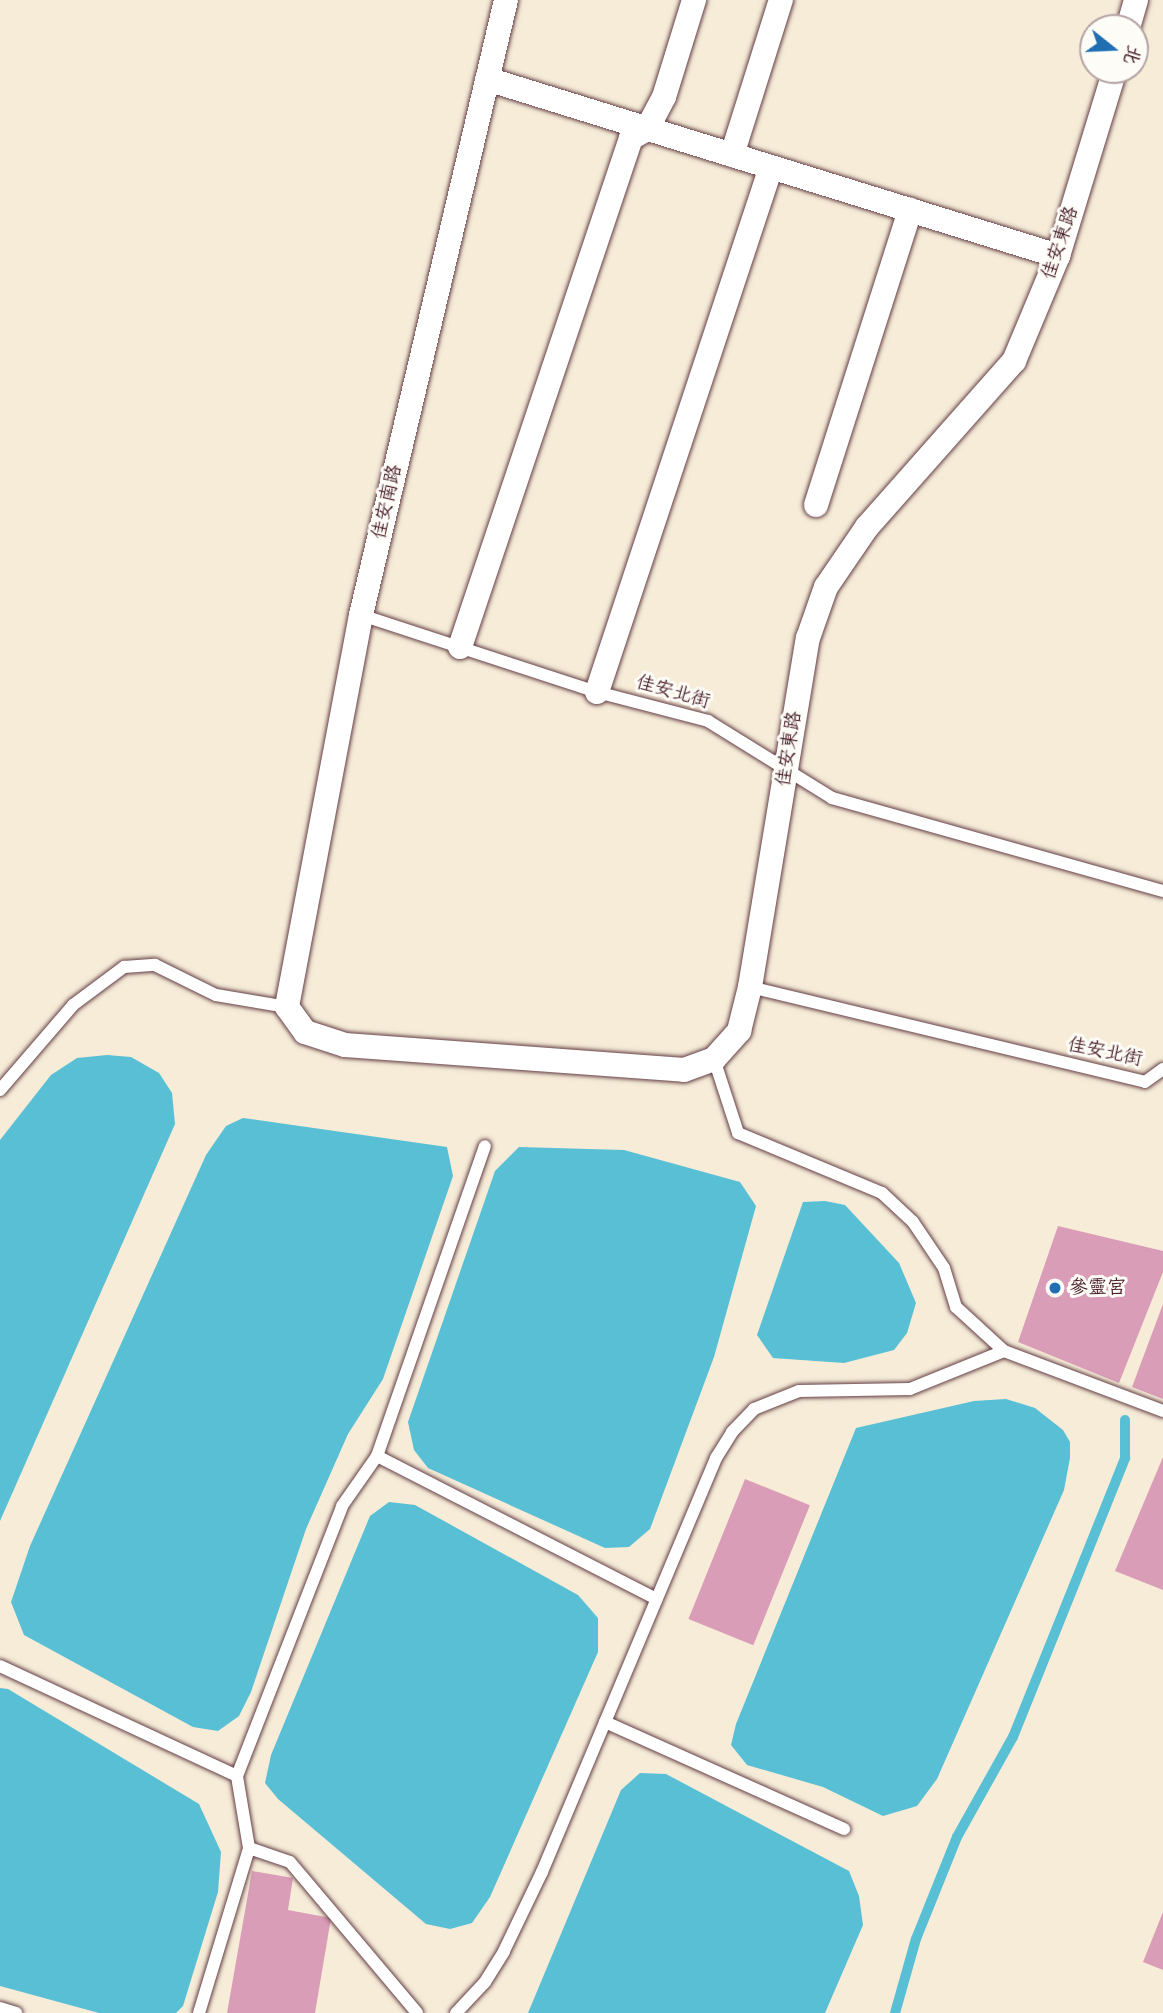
<!DOCTYPE html>
<html>
<head>
<meta charset="utf-8">
<style>
	body { margin:0 }
	#map { position:relative; width:1163px; height:2013px; overflow:hidden; background:#f6ecd8; font-family:Pangolin,"LXGW WenKai TC",sans-serif }
	div>[style] { position:absolute }
	.water>* { inset:0; background:#58bfd5 }
	.stream>* { height:10px; margin:-5px; padding:0 5px; transform-origin:5px; border-radius:5px; background:#58bfd5 }
	.building>* { inset:0; background:#da9db7; transform-origin:0 0 }
	.roads { filter:drop-shadow(0 0 2px #643e45) drop-shadow(0 0 2px #643e45) }
	.lane>* { height:12px; margin:-6px; padding:0 6px; transform-origin:6px; border-radius:6px; background:#fff }
	.street>* { height:24px; margin:-12px; padding:0 12px; transform-origin:12px; border-radius:12px; background:#fff }
	.dots>* { width:19px; height:19px; translate:-50% -50%; box-sizing:border-box; border:4px solid #fdfcf7; border-radius:50% }
	span { translate:-50% -50%; white-space:nowrap; text-align:center; line-height:1.15; -webkit-text-stroke:6px #fdfcf7; paint-order:stroke }
	.street-label { font-size:19px; color:#4a1f2b }
	.poi-label { font-size:19px; color:#4a1f2b }
	.left { translate:0 -50%; text-align:left }
	.north { position:absolute; left:1079px; top:14px; width:70px; height:70px; box-sizing:border-box; background:#fdfcf7; border:2px solid #b5a4a5; border-radius:50%; rotate:108deg; font-size:19px; font-weight:700; line-height:28px; text-align:center; color:#4a1f2b }
	.north::after { content:''; display:block; margin:auto; width:24px; height:32px; background:#1f6fb2; clip-path:polygon(50% 0,100% 100%,50% 72%,0 100%) }
</style>
</head>
<body>
<div id="map">
	<div class="water">
		<div style="clip-path:polygon(107px 1055px,131px 1057px,159px 1073px,172px 1093px,175px 1124px,0 1521px,0 1140px,51px 1075px,77px 1058px)"></div>
		<div style="clip-path:polygon(243px 1118px,447px 1147px,453px 1176px,383px 1379px,348px 1434px,306px 1529px,251px 1692px,239px 1716px,218px 1731px,193px 1727px,24px 1635px,11px 1602px,30px 1546px,206px 1155px,226px 1126px)"></div>
		<div style="clip-path:polygon(519px 1147px,624px 1150px,740px 1182px,756px 1206px,714px 1357px,650px 1529px,629px 1547px,605px 1548px,428px 1468px,414px 1450px,408px 1422px,495px 1171px)"></div>
		<div style="clip-path:polygon(825px 1201px,845px 1205px,899px 1263px,916px 1303px,907px 1333px,894px 1350px,844px 1363px,773px 1358px,757px 1335px,803px 1202px)"></div>
		<div style="clip-path:polygon(1006px 1399px,1035px 1408px,1063px 1430px,1070px 1442px,1070px 1458px,1064px 1490px,937px 1779px,917px 1806px,883px 1816px,823px 1787px,747px 1765px,731px 1745px,736px 1724px,856px 1428px,974px 1401px)"></div>
		<div style="clip-path:polygon(389px 1502px,415px 1505px,578px 1595px,598px 1618px,598px 1652px,490px 1897px,472px 1923px,450px 1929px,426px 1924px,278px 1799px,265px 1783px,271px 1755px,370px 1516px)"></div>
		<div style="clip-path:polygon(0 1688px,8px 1689px,199px 1804px,221px 1852px,218px 1892px,183px 2006px,176px 2013px,99px 2013px,0 1986px)"></div>
		<div style="clip-path:polygon(640px 1773px,666px 1774px,849px 1871px,859px 1896px,863px 1925px,825px 2013px,528px 2013px,621px 1790px)"></div>
	</div>
	<div class="stream">
		<div style="left:895px;top:2013px;width:77px;rotate:-74.2deg"></div>
		<div style="left:916px;top:1939px;width:110px;rotate:-68.1deg"></div>
		<div style="left:957px;top:1837px;width:115px;rotate:-60.8deg"></div>
		<div style="left:1013px;top:1737px;width:301px;rotate:-68.1deg"></div>
		<div style="left:1125px;top:1458px;width:38px;rotate:-90deg"></div>
	</div>
	<div class="building">
		<div style="clip-path:polygon(1058px 1226px,1163px 1251px,1163px 1272px,1119px 1383px,1018px 1342px)"></div>
		<div style="clip-path:polygon(1163px 1304px,1163px 1399px,1132px 1387px)"></div>
		<div style="clip-path:polygon(1163px 1457px,1163px 1590px,1115px 1571px)"></div>
		<div style="left:745px;top:1479px;width:70px;height:151px;rotate:22deg"></div>
		<div style="clip-path:polygon(252px 1871px,293px 1878px,288px 1910px,331px 1918px,315px 2013px,227px 2013px)"></div>
		<div style="clip-path:polygon(1163px 1912px,1163px 1970px,1143px 1962px)"></div>
	</div>
	<div class="roads">
		<div class="lane">
			<div style="left:361px;top:615px;width:248px;rotate:18.1deg"></div>
			<div style="left:597px;top:692px;width:115px;rotate:14.6deg"></div>
			<div style="left:708px;top:721px;width:146px;rotate:31.8deg"></div>
			<div style="left:832px;top:798px;width:344px;rotate:15.7deg"></div>
			<div style="left:750px;top:987px;width:406px;rotate:13.5deg"></div>
			<div style="left:1145px;top:1082px;width:22px;rotate:-36deg"></div>
			<div style="left:714px;top:1059px;width:78px;rotate:72deg"></div>
			<div style="left:738px;top:1133px;width:156px;rotate:22.6deg"></div>
			<div style="left:882px;top:1193px;width:42px;rotate:43.1deg"></div>
			<div style="left:913px;top:1222px;width:55px;rotate:56deg"></div>
			<div style="left:944px;top:1268px;width:41px;rotate:72.9deg"></div>
			<div style="left:956px;top:1307px;width:65px;rotate:42.5deg"></div>
			<div style="left:1004px;top:1351px;width:170px;rotate:20.7deg"></div>
			<div style="left:0;top:1090px;width:112px;rotate:-49.3deg"></div>
			<div style="left:73px;top:1005px;width:64px;rotate:-36.7deg"></div>
			<div style="left:124px;top:967px;width:31px;rotate:-4deg"></div>
			<div style="left:155px;top:965px;width:68px;rotate:26.2deg"></div>
			<div style="left:216px;top:995px;width:72px;rotate:9.6deg"></div>
			<div style="left:377px;top:1456px;width:314px;rotate:27.1deg"></div>
			<div style="left:0;top:1666px;width:261px;rotate:24.9deg"></div>
			<div style="left:605px;top:1722px;width:262px;rotate:24.1deg"></div>
			<div style="left:249px;top:1848px;width:43px;rotate:18.9deg"></div>
			<div style="left:290px;top:1862px;width:197px;rotate:49.9deg"></div>
			<div style="left:0;top:2008px;width:17px;rotate:17deg"></div>
			<div style="left:199px;top:2013px;width:172px;rotate:-73.1deg"></div>
			<div style="left:249px;top:1848px;width:73px;rotate:-99.5deg"></div>
			<div style="left:237px;top:1776px;width:290px;rotate:-68.7deg"></div>
			<div style="left:342px;top:1506px;width:61px;rotate:-55deg"></div>
			<div style="left:377px;top:1456px;width:328px;rotate:-70.8deg"></div>
			<div style="left:456px;top:2013px;width:42px;rotate:-46.9deg"></div>
			<div style="left:485px;top:1982px;width:36px;rotate:-58deg"></div>
			<div style="left:504px;top:1951px;width:88px;rotate:-64.3deg"></div>
			<div style="left:542px;top:1872px;width:449px;rotate:-67.2deg"></div>
			<div style="left:716px;top:1458px;width:31px;rotate:-58deg"></div>
			<div style="left:732px;top:1432px;width:32px;rotate:-46deg"></div>
			<div style="left:754px;top:1409px;width:48px;rotate:-21.8deg"></div>
			<div style="left:799px;top:1391px;width:111px;rotate:-1deg"></div>
			<div style="left:910px;top:1389px;width:101px;rotate:-22deg"></div>
		</div>
		<div class="street">
			<div style="left:506px;top:0;width:632px;rotate:103.27deg"></div>
			<div style="left:361px;top:615px;width:399px;rotate:100.7deg"></div>
			<div style="left:287px;top:1007px;width:31px;rotate:54deg"></div>
			<div style="left:305px;top:1032px;width:42px;rotate:18deg"></div>
			<div style="left:345px;top:1045px;width:340px;rotate:4.2deg"></div>
			<div style="left:684px;top:1070px;width:32px;rotate:-20deg"></div>
			<div style="left:714px;top:1059px;width:38px;rotate:-48deg"></div>
			<div style="left:739px;top:1031px;width:45px;rotate:-76deg"></div>
			<div style="left:750px;top:987px;width:354px;rotate:-80.6deg"></div>
			<div style="left:808px;top:638px;width:54px;rotate:-70.6deg"></div>
			<div style="left:826px;top:587px;width:73px;rotate:-55.7deg"></div>
			<div style="left:867px;top:527px;width:222px;rotate:-48.5deg"></div>
			<div style="left:1014px;top:361px;width:114px;rotate:-67.3deg"></div>
			<div style="left:1058px;top:256px;width:195px;rotate:-73deg"></div>
			<div style="left:1128px;top:28px;width:29px;rotate:-74deg"></div>
			<div style="left:487px;top:79px;width:598px;rotate:17.22deg"></div>
			<div style="left:732px;top:155px;width:163px;rotate:-72.5deg"></div>
			<div style="left:816px;top:505px;width:310px;rotate:-72.3deg"></div>
			<div style="left:460px;top:647px;width:537px;rotate:-71.43deg"></div>
			<div style="left:631px;top:138px;width:18px;rotate:-29deg"></div>
			<div style="left:647px;top:129px;width:36px;rotate:-62deg"></div>
			<div style="left:664px;top:97px;width:102px;rotate:-72.8deg"></div>
			<div style="left:597px;top:692px;width:553px;rotate:-71.66deg"></div>
		</div>
	</div>
	<div class="dots">
		<div style="left:1055px;top:1288px;background:#1f6fb2"></div>
	</div>
	<div class="street-label">
		<span style="left:1060px;top:243px;rotate:-71deg">佳安東路</span>
		<span style="left:387px;top:502px;rotate:-77deg">佳安南路</span>
		<span style="left:673px;top:692px;rotate:16deg">佳安北街</span>
		<span style="left:789px;top:749px;rotate:-81deg">佳安東路</span>
		<span style="left:1105px;top:1052px;rotate:12deg">佳安北街</span>
	</div>
	<div class="poi-label">
		<span class="left" style="left:1069px;top:1288px">參靈宮</span>
	</div>
	<div class="north">北</div>
</div>
</body>
</html>
